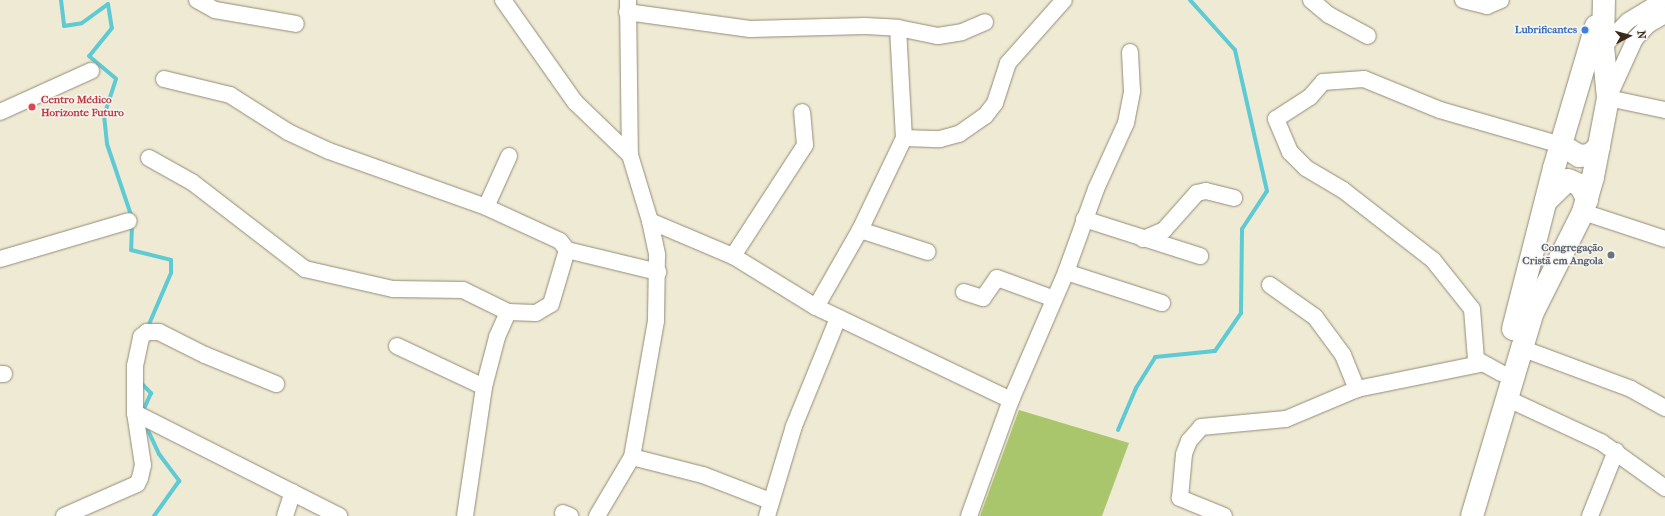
<!DOCTYPE html>
<html>
<head>
<meta charset="utf-8">
<style>
	body { margin:0 }
	#map { position:relative; width:1665px; height:516px; overflow:hidden; background:#eeead3; font-family:"IM FELL French Canon",serif }
	div>[style] { position:absolute }
	.green>* { inset:0; background:#aac66c }
	.stream>* { height:4px; margin:-2px; padding:0 2px; transform-origin:2px; border-radius:2px; background:#5dcad4 }
	.roads { filter:drop-shadow(0 0 1px #948a78) drop-shadow(0 0 1px #948a78) }
	.street>* { height:16px; margin:-8px; padding:0 8px; transform-origin:8px; border-radius:8px; background:#fff }
	.secondary>* { height:22px; margin:-11px; padding:0 11px; transform-origin:11px; border-radius:11px; background:#fff }
	.dots>* { width:11px; height:11px; translate:-50% -50%; box-sizing:border-box; border:2px solid #f6f6f2; border-radius:50% }
	span { translate:-50% -50%; white-space:nowrap; text-align:center; line-height:1.15; -webkit-text-stroke:3px #f6f6f2; paint-order:stroke }
	.shop-label { font-size:11px; color:#366cbe; font-weight:700 }
	.right { translate:-100% -50%; text-align:right }
	.health-label { font-size:11px; color:#be3a42; font-weight:700 }
	.left { translate:0 -50%; text-align:left }
	.worship-label { font-size:11px; color:#5b616d; font-weight:700 }
	.north { position:absolute; left:1609px; top:16px; width:40px; height:40px; -webkit-text-stroke:3px #f6f6f2; paint-order:stroke; rotate:84deg; font-size:11px; font-weight:700; line-height:16px; text-align:center; color:#3b2a1e }
	.north::after { content:''; display:block; margin:auto; width:14px; height:18px; background:#3b2a1e; clip-path:polygon(50% 0,100% 100%,50% 72%,0 100%) }
</style>
</head>
<body>
<div id="map">
	<div class="green">
		<div style="clip-path:polygon(1019px 410px,1129px 443px,1102px 516px,980px 516px)"></div>
	</div>
	<div class="stream">
		<div style="left:61px;top:0;width:26px;rotate:83deg"></div>
		<div style="left:64px;top:26px;width:18px;rotate:-9deg"></div>
		<div style="left:82px;top:23px;width:32px;rotate:-36deg"></div>
		<div style="left:108px;top:4px;width:24px;rotate:81deg"></div>
		<div style="left:112px;top:28px;width:36px;rotate:129deg"></div>
		<div style="left:89px;top:56px;width:35px;rotate:40deg"></div>
		<div style="left:116px;top:79px;width:38px;rotate:108deg"></div>
		<div style="left:104px;top:115px;width:29px;rotate:84deg"></div>
		<div style="left:107px;top:144px;width:78px;rotate:71.3deg"></div>
		<div style="left:132px;top:225px;width:25px;rotate:92deg"></div>
		<div style="left:131px;top:250px;width:41px;rotate:14deg"></div>
		<div style="left:171px;top:260px;width:13px;rotate:90deg"></div>
		<div style="left:171px;top:273px;width:61px;rotate:113.2deg"></div>
		<div style="left:140px;top:382px;width:16px;rotate:45deg"></div>
		<div style="left:151px;top:393px;width:22px;rotate:114deg"></div>
		<div style="left:145px;top:424px;width:33px;rotate:65deg"></div>
		<div style="left:159px;top:454px;width:34px;rotate:53deg"></div>
		<div style="left:179px;top:481px;width:43px;rotate:125.5deg"></div>
		<div style="left:1118px;top:430px;width:46px;rotate:-66.8deg"></div>
		<div style="left:1136px;top:388px;width:36px;rotate:-58deg"></div>
		<div style="left:1155px;top:357px;width:60px;rotate:-5.7deg"></div>
		<div style="left:1215px;top:351px;width:46px;rotate:-55.6deg"></div>
		<div style="left:1241px;top:313px;width:84px;rotate:-89.3deg"></div>
		<div style="left:1242px;top:229px;width:45px;rotate:-56.7deg"></div>
		<div style="left:1267px;top:191px;width:145px;rotate:-102.8deg"></div>
		<div style="left:1235px;top:50px;width:67px;rotate:-132deg"></div>
	</div>
	<div class="roads">
		<div class="street">
			<div style="left:197px;top:0;width:21px;rotate:29deg"></div>
			<div style="left:215px;top:10px;width:82px;rotate:9.8deg"></div>
			<div style="left:503px;top:0;width:125px;rotate:54.8deg"></div>
			<div style="left:575px;top:102px;width:76px;rotate:43.9deg"></div>
			<div style="left:628px;top:0;width:155px;rotate:89.3deg"></div>
			<div style="left:630px;top:155px;width:69px;rotate:73.1deg"></div>
			<div style="left:650px;top:221px;width:90px;rotate:22.9deg"></div>
			<div style="left:733px;top:256px;width:97px;rotate:31.6deg"></div>
			<div style="left:816px;top:307px;width:216px;rotate:25.5deg"></div>
			<div style="left:1311px;top:0;width:23px;rotate:40deg"></div>
			<div style="left:1329px;top:15px;width:44px;rotate:28.3deg"></div>
			<div style="left:1463px;top:0;width:25px;rotate:14deg"></div>
			<div style="left:1487px;top:6px;width:15px;rotate:-23deg"></div>
			<div style="left:627px;top:12px;width:124px;rotate:7.9deg"></div>
			<div style="left:750px;top:29px;width:115px;rotate:-1.5deg"></div>
			<div style="left:865px;top:26px;width:33px;rotate:3deg"></div>
			<div style="left:898px;top:28px;width:41px;rotate:11.3deg"></div>
			<div style="left:938px;top:36px;width:24px;rotate:-9deg"></div>
			<div style="left:962px;top:32px;width:25px;rotate:-23deg"></div>
			<div style="left:1665px;top:15px;width:20px;rotate:150deg"></div>
			<div style="left:1648px;top:25px;width:19px;rotate:133deg"></div>
			<div style="left:1635px;top:39px;width:65px;rotate:114.6deg"></div>
			<div style="left:1608px;top:98px;width:58px;rotate:11.9deg"></div>
			<div style="left:898px;top:28px;width:110px;rotate:86.9deg"></div>
			<div style="left:1601px;top:49px;width:39px;rotate:-46deg"></div>
			<div style="left:1628px;top:21px;width:35px;rotate:-31deg"></div>
			<div style="left:164px;top:79px;width:68px;rotate:13.6deg"></div>
			<div style="left:230px;top:95px;width:69px;rotate:32.5deg"></div>
			<div style="left:288px;top:132px;width:45px;rotate:24.9deg"></div>
			<div style="left:329px;top:151px;width:167px;rotate:19.6deg"></div>
			<div style="left:486px;top:207px;width:81px;rotate:24.7deg"></div>
			<div style="left:560px;top:241px;width:11px;rotate:52deg"></div>
			<div style="left:567px;top:250px;width:94px;rotate:13.6deg"></div>
			<div style="left:0;top:112px;width:100px;rotate:-24.3deg"></div>
			<div style="left:149px;top:158px;width:49px;rotate:29.2deg"></div>
			<div style="left:192px;top:182px;width:143px;rotate:37.6deg"></div>
			<div style="left:305px;top:269px;width:90px;rotate:12.8deg"></div>
			<div style="left:393px;top:289px;width:70px;rotate:0.8deg"></div>
			<div style="left:463px;top:290px;width:50px;rotate:26.1deg"></div>
			<div style="left:486px;top:207px;width:56px;rotate:-65.7deg"></div>
			<div style="left:1583px;top:212px;width:86px;rotate:18.2deg"></div>
			<div style="left:1084px;top:219px;width:122px;rotate:17.7deg"></div>
			<div style="left:650px;top:221px;width:35px;rotate:78deg"></div>
			<div style="left:657px;top:255px;width:66px;rotate:90.9deg"></div>
			<div style="left:656px;top:321px;width:138px;rotate:100deg"></div>
			<div style="left:632px;top:457px;width:73px;rotate:14.2deg"></div>
			<div style="left:703px;top:475px;width:72px;rotate:21.2deg"></div>
			<div style="left:860px;top:230px;width:71px;rotate:17.9deg"></div>
			<div style="left:1143px;top:239px;width:23px;rotate:-23deg"></div>
			<div style="left:1164px;top:230px;width:50px;rotate:-48.3deg"></div>
			<div style="left:1197px;top:193px;width:9px;rotate:-13deg"></div>
			<div style="left:1206px;top:191px;width:29px;rotate:14deg"></div>
			<div style="left:733px;top:256px;width:132px;rotate:-57deg"></div>
			<div style="left:805px;top:145px;width:33px;rotate:-95deg"></div>
			<div style="left:0;top:259px;width:134px;rotate:-16.4deg"></div>
			<div style="left:1066px;top:272px;width:101px;rotate:17.9deg"></div>
			<div style="left:1270px;top:285px;width:55px;rotate:35.4deg"></div>
			<div style="left:1315px;top:317px;width:47px;rotate:53.6deg"></div>
			<div style="left:1343px;top:355px;width:37px;rotate:68deg"></div>
			<div style="left:964px;top:292px;width:20px;rotate:18deg"></div>
			<div style="left:983px;top:298px;width:24px;rotate:-55deg"></div>
			<div style="left:997px;top:278px;width:59px;rotate:20deg"></div>
			<div style="left:816px;top:307px;width:89px;rotate:-60.3deg"></div>
			<div style="left:860px;top:230px;width:102px;rotate:-64.4deg"></div>
			<div style="left:904px;top:138px;width:36px;rotate:2deg"></div>
			<div style="left:940px;top:139px;width:20px;rotate:-15deg"></div>
			<div style="left:959px;top:134px;width:32px;rotate:-35deg"></div>
			<div style="left:985px;top:116px;width:16px;rotate:-52deg"></div>
			<div style="left:995px;top:103px;width:42px;rotate:-72deg"></div>
			<div style="left:1008px;top:63px;width:84px;rotate:-48.4deg"></div>
			<div style="left:397px;top:346px;width:96px;rotate:25.2deg"></div>
			<div style="left:1521px;top:348px;width:117px;rotate:20.4deg"></div>
			<div style="left:1631px;top:389px;width:39px;rotate:29deg"></div>
			<div style="left:1501px;top:373px;width:29px;rotate:-151deg"></div>
			<div style="left:1476px;top:359px;width:50px;rotate:-94.6deg"></div>
			<div style="left:1472px;top:309px;width:63px;rotate:-128.5deg"></div>
			<div style="left:1433px;top:260px;width:114px;rotate:-142.1deg"></div>
			<div style="left:1343px;top:190px;width:43px;rotate:-149.3deg"></div>
			<div style="left:1306px;top:168px;width:23px;rotate:-135deg"></div>
			<div style="left:1290px;top:152px;width:36px;rotate:-113deg"></div>
			<div style="left:1276px;top:119px;width:40px;rotate:-32.9deg"></div>
			<div style="left:1310px;top:97px;width:20px;rotate:-49deg"></div>
			<div style="left:1323px;top:82px;width:41px;rotate:-4.2deg"></div>
			<div style="left:1364px;top:79px;width:82px;rotate:22.2deg"></div>
			<div style="left:1440px;top:110px;width:126px;rotate:16.1deg"></div>
			<div style="left:0;top:374px;width:4px"></div>
			<div style="left:1506px;top:398px;width:105px;rotate:24.9deg"></div>
			<div style="left:1601px;top:442px;width:79px;rotate:35.7deg"></div>
			<div style="left:135px;top:413px;width:229px;rotate:26.8deg"></div>
			<div style="left:563px;top:513px;width:8px;rotate:23deg"></div>
			<div style="left:64px;top:516px;width:80px;rotate:-23.7deg"></div>
			<div style="left:137px;top:484px;width:7px;rotate:-63deg"></div>
			<div style="left:140px;top:478px;width:13px;rotate:-77deg"></div>
			<div style="left:143px;top:465px;width:53px;rotate:-98.7deg"></div>
			<div style="left:135px;top:413px;width:47px;rotate:-90deg"></div>
			<div style="left:135px;top:366px;width:30px;rotate:-78deg"></div>
			<div style="left:141px;top:337px;width:8px;rotate:-40deg"></div>
			<div style="left:147px;top:332px;width:12px"></div>
			<div style="left:159px;top:332px;width:51px;rotate:26.6deg"></div>
			<div style="left:205px;top:355px;width:77px;rotate:22.2deg"></div>
			<div style="left:285px;top:516px;width:25px;rotate:-72deg"></div>
			<div style="left:465px;top:516px;width:130px;rotate:-81.6deg"></div>
			<div style="left:484px;top:387px;width:52px;rotate:-75.4deg"></div>
			<div style="left:497px;top:337px;width:27px;rotate:-66deg"></div>
			<div style="left:508px;top:312px;width:28px;rotate:2deg"></div>
			<div style="left:536px;top:313px;width:17px;rotate:-31deg"></div>
			<div style="left:551px;top:304px;width:56px;rotate:-73.5deg"></div>
			<div style="left:597px;top:516px;width:69px;rotate:-59.3deg"></div>
			<div style="left:767px;top:516px;width:94px;rotate:-73.3deg"></div>
			<div style="left:794px;top:426px;width:117px;rotate:-67.8deg"></div>
			<div style="left:969px;top:516px;width:123px;rotate:-70.1deg"></div>
			<div style="left:1011px;top:400px;width:139px;rotate:-66.7deg"></div>
			<div style="left:1066px;top:272px;width:88px;rotate:-70.1deg"></div>
			<div style="left:1096px;top:189px;width:72px;rotate:-65.6deg"></div>
			<div style="left:1126px;top:123px;width:33px;rotate:-79deg"></div>
			<div style="left:1132px;top:91px;width:39px;rotate:-93deg"></div>
			<div style="left:1224px;top:516px;width:48px;rotate:-157.8deg"></div>
			<div style="left:1180px;top:498px;width:44px;rotate:-84.8deg"></div>
			<div style="left:1184px;top:454px;width:14px;rotate:-69deg"></div>
			<div style="left:1189px;top:441px;width:18px;rotate:-49deg"></div>
			<div style="left:1201px;top:427px;width:85px;rotate:-5.4deg"></div>
			<div style="left:1286px;top:419px;width:77px;rotate:-22.9deg"></div>
			<div style="left:1357px;top:389px;width:126px;rotate:-11.5deg"></div>
			<div style="left:1590px;top:516px;width:70px;rotate:-68.2deg"></div>
		</div>
		<div class="secondary">
			<div style="left:1561px;top:145px;width:21px;rotate:31deg"></div>
			<div style="left:1579px;top:156px;width:11px;rotate:-5deg"></div>
			<div style="left:1590px;top:155px;width:12px;rotate:-42deg"></div>
			<div style="left:1546px;top:201px;width:30px;rotate:-44deg"></div>
			<div style="left:1568px;top:180px;width:13px;rotate:23deg"></div>
			<div style="left:1580px;top:185px;width:16px;rotate:63deg"></div>
			<div style="left:1513px;top:329px;width:166px;rotate:-75.7deg"></div>
			<div style="left:1554px;top:168px;width:148px;rotate:-73.5deg"></div>
			<div style="left:1472px;top:516px;width:213px;rotate:-73.4deg"></div>
			<div style="left:1533px;top:312px;width:112px;rotate:-63.4deg"></div>
			<div style="left:1583px;top:212px;width:36px;rotate:-74deg"></div>
			<div style="left:1593px;top:177px;width:80px;rotate:-79.2deg"></div>
			<div style="left:1608px;top:98px;width:52px;rotate:-95.5deg"></div>
			<div style="left:1603px;top:46px;width:46px;rotate:-88.8deg"></div>
		</div>
	</div>
	<div class="dots">
		<div style="left:1585px;top:30px;background:#3f7fe0"></div>
		<div style="left:32px;top:107px;background:#e0444e"></div>
		<div style="left:1611px;top:255px;background:#6b7280"></div>
	</div>
	<div class="shop-label">
		<span class="right" style="left:1577px;top:30px">Lubrificantes</span>
	</div>
	<div class="health-label">
		<span class="left" style="left:41px;top:107px">Centro Médico<br>Horizonte Futuro</span>
	</div>
	<div class="worship-label">
		<span class="right" style="left:1603px;top:255px">Congregação<br>Cristã em Angola</span>
	</div>
	<div class="north">N</div>
</div>
</body>
</html>
